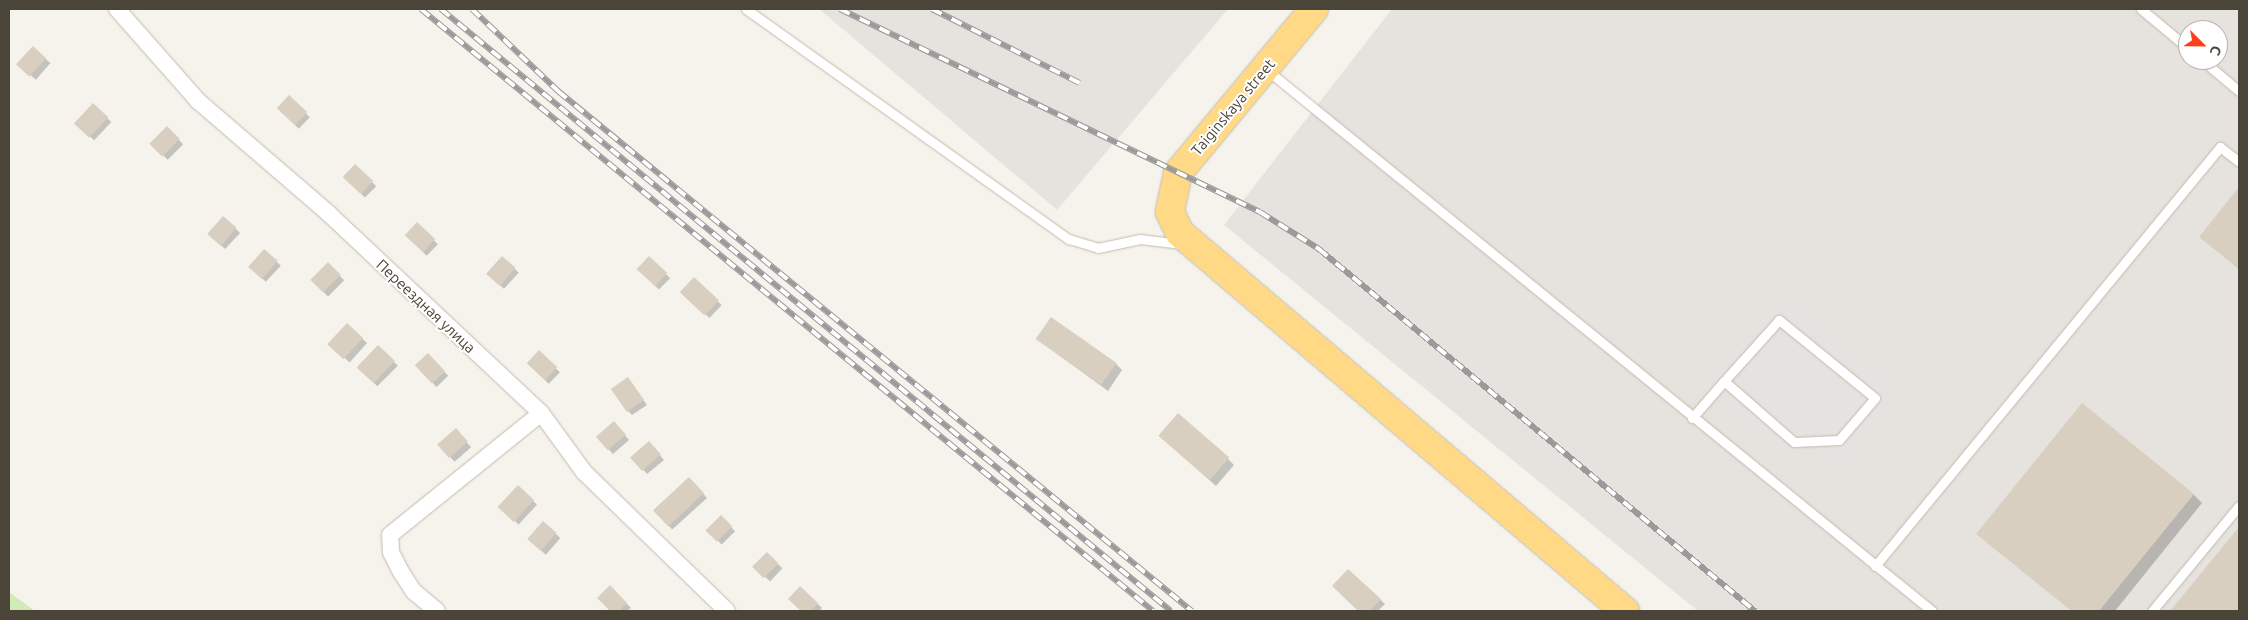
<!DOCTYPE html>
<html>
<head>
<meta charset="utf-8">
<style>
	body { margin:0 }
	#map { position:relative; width:2248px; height:620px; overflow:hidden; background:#f6f3ec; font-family:Ubuntu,sans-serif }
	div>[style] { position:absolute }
	.industrial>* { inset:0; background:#e6e2dd }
	.green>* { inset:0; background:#d2eab5 }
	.parking>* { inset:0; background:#e5e3e0 }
	.shadow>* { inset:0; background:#0003; transform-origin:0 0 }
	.building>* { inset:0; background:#d8cfc1; transform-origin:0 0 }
	.roads { filter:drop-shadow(0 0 1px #c2bbae) drop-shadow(0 0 1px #c2bbae) }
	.service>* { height:9px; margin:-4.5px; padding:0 4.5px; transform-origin:4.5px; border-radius:4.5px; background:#fff }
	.minor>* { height:16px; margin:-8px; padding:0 8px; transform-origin:8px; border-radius:8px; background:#fff }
	.trunk>* { height:28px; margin:-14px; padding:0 14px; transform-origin:14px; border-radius:14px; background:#ffd985 }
	.rail>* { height:5.5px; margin-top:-2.75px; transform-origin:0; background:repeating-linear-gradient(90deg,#fff 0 11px,#9a9a9a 0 22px); box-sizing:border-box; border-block:1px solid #9a9a9a }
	span { translate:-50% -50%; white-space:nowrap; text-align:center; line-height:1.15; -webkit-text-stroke:4px #fff; paint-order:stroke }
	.street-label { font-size:15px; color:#4b4439 }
	.frame { position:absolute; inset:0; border:10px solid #4b4439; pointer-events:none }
	.north { position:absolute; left:2178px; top:20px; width:50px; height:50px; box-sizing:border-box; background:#fff; border:1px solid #b7b4b0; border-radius:50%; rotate:113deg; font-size:14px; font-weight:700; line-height:20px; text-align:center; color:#4b4439 }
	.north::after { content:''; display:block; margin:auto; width:18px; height:22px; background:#fc3f1d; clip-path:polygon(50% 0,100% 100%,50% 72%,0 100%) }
</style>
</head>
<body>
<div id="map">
	<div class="industrial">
		<div style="clip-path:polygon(819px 9px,1228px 9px,1057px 210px)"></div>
		<div style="clip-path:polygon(evenodd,1392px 9px,2239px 9px,2239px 611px,1698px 611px,1224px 225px,1392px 9px,2188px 30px,2218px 30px,2218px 60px,2188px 60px,2188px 30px)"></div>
	</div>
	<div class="green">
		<div style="clip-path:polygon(9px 592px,35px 611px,9px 611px)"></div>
	</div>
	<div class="parking">
		<div style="clip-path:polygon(1785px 291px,1902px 390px,1858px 442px,1870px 452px,1857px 467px,1862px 471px,1855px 480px,1811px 448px,1792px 464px,1703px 389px)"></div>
	</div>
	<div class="shadow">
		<div style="left:33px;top:48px;width:23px;height:22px;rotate:41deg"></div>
		<div style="left:289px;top:97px;width:29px;height:16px;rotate:44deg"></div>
		<div style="left:93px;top:105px;width:25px;height:25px;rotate:43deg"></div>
		<div style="left:167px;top:128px;width:23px;height:22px;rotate:45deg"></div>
		<div style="left:355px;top:165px;width:30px;height:16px;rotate:45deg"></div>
		<div style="clip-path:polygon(2239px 189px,2239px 269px,2201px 237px)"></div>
		<div style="left:224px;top:218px;width:22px;height:22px;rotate:43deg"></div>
		<div style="left:417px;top:224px;width:29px;height:16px;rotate:44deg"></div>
		<div style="left:264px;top:250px;width:23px;height:22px;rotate:43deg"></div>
		<div style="left:502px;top:257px;width:23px;height:22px;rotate:43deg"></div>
		<div style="left:649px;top:257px;width:30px;height:16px;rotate:45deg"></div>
		<div style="left:328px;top:264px;width:23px;height:23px;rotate:45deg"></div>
		<div style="left:694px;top:279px;width:38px;height:18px;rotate:43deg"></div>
		<div style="left:347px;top:325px;width:27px;height:26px;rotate:42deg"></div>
		<div style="clip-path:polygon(1037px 339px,1116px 364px,1122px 370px,1108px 391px)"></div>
		<div style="left:378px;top:346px;width:28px;height:29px;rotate:45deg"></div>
		<div style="left:539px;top:352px;width:29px;height:16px;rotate:44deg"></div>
		<div style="left:428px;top:355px;width:29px;height:16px;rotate:46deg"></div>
		<div style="clip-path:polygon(628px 379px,647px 405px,632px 415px,628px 411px)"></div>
		<div style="clip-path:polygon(618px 427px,629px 440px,613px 454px,597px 437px)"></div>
		<div style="left:456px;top:430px;width:23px;height:22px;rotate:49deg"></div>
		<div style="clip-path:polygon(1166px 441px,1228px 459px,1234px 465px,1216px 486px)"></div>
		<div style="clip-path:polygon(653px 447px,664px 460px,647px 474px,632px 457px)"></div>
		<div style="left:689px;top:478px;width:27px;height:47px;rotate:48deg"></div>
		<div style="left:518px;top:487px;width:26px;height:27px;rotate:43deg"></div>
		<div style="clip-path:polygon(2193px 494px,2202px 503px,2115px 611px,2072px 611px,1987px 542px)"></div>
		<div style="left:721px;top:517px;width:20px;height:19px;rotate:45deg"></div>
		<div style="left:543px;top:523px;width:23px;height:22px;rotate:41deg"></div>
		<div style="clip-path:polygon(2239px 528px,2239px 611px,2171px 611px)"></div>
		<div style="left:767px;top:554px;width:21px;height:18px;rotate:43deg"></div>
		<div style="clip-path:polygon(1348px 570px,1385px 604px,1378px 611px,1360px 611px,1333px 586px)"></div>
		<div style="clip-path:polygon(610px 587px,631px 608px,627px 611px,612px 611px,599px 598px)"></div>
		<div style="clip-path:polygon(801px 588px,822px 608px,819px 611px,802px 611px,790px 599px)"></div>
	</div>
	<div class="building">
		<div style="left:33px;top:46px;width:18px;height:25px;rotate:43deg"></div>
		<div style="left:289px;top:95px;width:25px;height:18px;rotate:43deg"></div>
		<div style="left:93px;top:103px;width:21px;height:28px;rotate:43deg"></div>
		<div style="left:167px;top:126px;width:18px;height:25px;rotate:45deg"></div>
		<div style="left:355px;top:164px;width:25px;height:18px;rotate:43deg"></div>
		<div style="clip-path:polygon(2239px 187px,2239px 269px,2199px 237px)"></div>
		<div style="left:223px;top:216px;width:18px;height:24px;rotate:41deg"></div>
		<div style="left:417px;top:222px;width:25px;height:18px;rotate:43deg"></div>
		<div style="left:264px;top:249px;width:18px;height:24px;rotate:41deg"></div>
		<div style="left:502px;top:256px;width:18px;height:24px;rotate:41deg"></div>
		<div style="left:649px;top:256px;width:25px;height:18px;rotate:43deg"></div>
		<div style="left:328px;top:262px;width:18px;height:25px;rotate:45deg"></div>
		<div style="left:694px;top:277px;width:34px;height:21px;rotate:43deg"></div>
		<div style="left:1051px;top:317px;width:80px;height:27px;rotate:35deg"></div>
		<div style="left:347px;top:323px;width:22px;height:29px;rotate:43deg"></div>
		<div style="left:378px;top:345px;width:23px;height:31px;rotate:43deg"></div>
		<div style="left:539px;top:350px;width:25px;height:18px;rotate:43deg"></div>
		<div style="left:428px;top:353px;width:25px;height:18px;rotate:47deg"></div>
		<div style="left:628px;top:377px;width:28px;height:21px;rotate:55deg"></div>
		<div style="clip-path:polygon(2082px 403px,2194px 494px,2099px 611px,2072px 611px,1976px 534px)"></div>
		<div style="left:1178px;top:413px;width:68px;height:30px;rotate:41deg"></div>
		<div style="left:614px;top:421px;width:18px;height:24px;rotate:49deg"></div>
		<div style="left:456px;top:428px;width:18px;height:25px;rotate:49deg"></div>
		<div style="left:649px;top:441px;width:18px;height:25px;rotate:49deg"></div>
		<div style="left:689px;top:477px;width:22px;height:49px;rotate:47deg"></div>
		<div style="left:518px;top:485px;width:22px;height:30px;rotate:43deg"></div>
		<div style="left:721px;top:515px;width:16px;height:22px;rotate:45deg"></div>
		<div style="left:543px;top:521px;width:18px;height:24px;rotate:41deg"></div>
		<div style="clip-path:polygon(2239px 527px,2239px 611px,2170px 611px)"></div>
		<div style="left:767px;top:552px;width:16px;height:21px;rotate:45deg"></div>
		<div style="clip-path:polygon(1348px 569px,1381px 599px,1370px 611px,1358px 611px,1332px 586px)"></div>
		<div style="clip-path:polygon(610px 585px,627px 603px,619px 611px,610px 611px,597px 598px)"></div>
		<div style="clip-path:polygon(800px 586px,818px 603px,811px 611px,801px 611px,788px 599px)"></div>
	</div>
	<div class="roads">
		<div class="service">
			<div style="left:746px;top:9px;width:397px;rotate:35.5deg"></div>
			<div style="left:1069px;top:239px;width:30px;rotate:17deg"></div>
			<div style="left:1098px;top:248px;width:43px;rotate:-12.1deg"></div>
			<div style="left:1140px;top:239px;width:38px;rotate:7deg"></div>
			<div style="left:2141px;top:9px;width:61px;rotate:39.7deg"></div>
			<div style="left:2202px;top:60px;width:48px;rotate:40deg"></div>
			<div style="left:1267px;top:70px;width:857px;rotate:39.13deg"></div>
			<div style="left:1692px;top:418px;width:49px;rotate:-49.1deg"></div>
			<div style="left:1724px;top:381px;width:93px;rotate:41.1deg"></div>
			<div style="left:1794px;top:442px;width:45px;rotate:-2.5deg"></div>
			<div style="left:1839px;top:440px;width:55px;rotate:-49.4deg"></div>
			<div style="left:1875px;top:398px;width:124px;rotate:-140.9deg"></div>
			<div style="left:1779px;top:320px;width:82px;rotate:132deg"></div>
			<div style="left:1875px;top:566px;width:543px;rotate:-50.53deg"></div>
			<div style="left:2220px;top:147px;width:24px;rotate:38deg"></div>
			<div style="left:2152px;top:611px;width:136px;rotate:-50.4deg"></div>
		</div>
		<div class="minor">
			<div style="left:117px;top:9px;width:123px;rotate:48.6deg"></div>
			<div style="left:198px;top:101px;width:172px;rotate:40.7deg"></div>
			<div style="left:328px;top:213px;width:292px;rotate:43.2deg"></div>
			<div style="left:541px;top:413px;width:73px;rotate:53.9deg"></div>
			<div style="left:584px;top:472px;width:199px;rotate:44.2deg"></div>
			<div style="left:437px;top:611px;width:30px;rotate:-140deg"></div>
			<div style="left:414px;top:592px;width:24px;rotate:-123deg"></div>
			<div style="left:401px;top:572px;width:22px;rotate:-117deg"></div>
			<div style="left:391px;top:552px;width:17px;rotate:-93deg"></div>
			<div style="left:390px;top:535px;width:194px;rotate:-38.9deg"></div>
		</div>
		<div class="trunk">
			<div style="left:1314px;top:9px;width:213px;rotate:129.7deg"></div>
			<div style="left:1178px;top:173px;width:40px;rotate:102deg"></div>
			<div style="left:1170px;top:212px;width:23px;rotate:65deg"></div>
			<div style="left:1180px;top:233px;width:584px;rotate:40.35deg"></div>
		</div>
	</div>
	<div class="rail">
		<div style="left:421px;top:9px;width:948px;rotate:39.43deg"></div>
		<div style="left:441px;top:9px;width:946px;rotate:39.51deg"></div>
		<div style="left:472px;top:9px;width:119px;rotate:43.6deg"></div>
		<div style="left:558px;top:91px;width:820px;rotate:39.36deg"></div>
		<div style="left:840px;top:9px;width:466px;rotate:25.8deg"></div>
		<div style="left:1260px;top:212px;width:70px;rotate:32.1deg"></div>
		<div style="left:1319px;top:249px;width:567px;rotate:39.7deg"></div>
		<div style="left:932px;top:9px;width:165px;rotate:26.6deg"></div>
	</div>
	<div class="street-label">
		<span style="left:1233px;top:107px;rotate:-50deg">Taiginskaya street</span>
		<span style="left:426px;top:306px;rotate:43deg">Переездная улица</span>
	</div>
	<div class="frame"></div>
	<div class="north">С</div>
</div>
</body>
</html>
